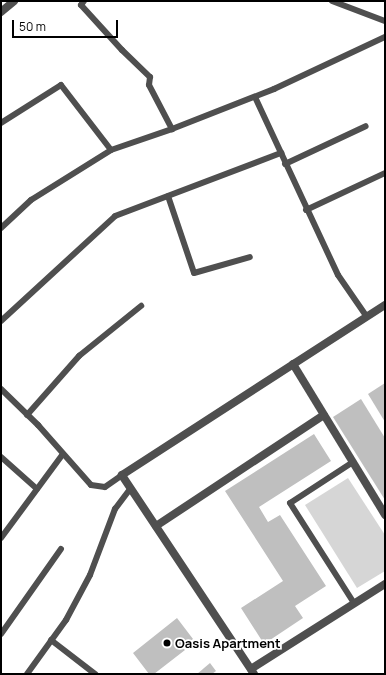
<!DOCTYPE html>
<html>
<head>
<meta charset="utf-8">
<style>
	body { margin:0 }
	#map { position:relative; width:386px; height:675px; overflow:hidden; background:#fff; font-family:Manrope,sans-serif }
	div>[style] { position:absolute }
	.green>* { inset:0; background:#d6d6d6 }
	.building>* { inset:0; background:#bfbfbf }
	.lane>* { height:6px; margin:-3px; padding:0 3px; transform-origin:3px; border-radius:3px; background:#4f4f4f }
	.street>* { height:8px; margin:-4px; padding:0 4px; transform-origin:4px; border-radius:4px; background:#4f4f4f }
	.dots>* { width:11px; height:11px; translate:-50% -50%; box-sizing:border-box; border:2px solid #fff; border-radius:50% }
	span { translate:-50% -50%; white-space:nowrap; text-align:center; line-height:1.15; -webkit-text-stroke:3.5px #fff; paint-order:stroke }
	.poi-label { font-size:13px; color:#000; font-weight:700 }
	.left { translate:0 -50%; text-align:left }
	.frame { position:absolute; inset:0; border:2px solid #000; pointer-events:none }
	.scale { position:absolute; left:12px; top:20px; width:106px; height:18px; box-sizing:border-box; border:2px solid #000; border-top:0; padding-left:5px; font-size:12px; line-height:14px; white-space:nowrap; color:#000; -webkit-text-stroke:3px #fff; paint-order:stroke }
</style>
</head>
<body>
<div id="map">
	<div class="green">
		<div style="clip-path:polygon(348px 478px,385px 535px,385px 571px,357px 588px,305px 505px)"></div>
	</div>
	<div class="building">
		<div style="clip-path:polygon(385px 383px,385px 422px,368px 394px)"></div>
		<div style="clip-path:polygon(361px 399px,385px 438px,385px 500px,333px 417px)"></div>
		<div style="clip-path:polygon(314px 434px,331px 461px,259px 507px,268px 522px,280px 515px,326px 586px,295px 606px,303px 618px,264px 644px,241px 608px,283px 581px,225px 491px)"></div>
		<div style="clip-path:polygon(177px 618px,193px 639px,182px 647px,185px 650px,154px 674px,149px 674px,133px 653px)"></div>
		<div style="clip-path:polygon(210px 663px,216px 671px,212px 674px,197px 674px)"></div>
	</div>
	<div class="lane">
		<div style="left:84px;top:1px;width:5px;rotate:127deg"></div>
		<div style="left:81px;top:5px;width:61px;rotate:47.7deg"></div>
		<div style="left:122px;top:50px;width:39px;rotate:44deg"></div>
		<div style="left:150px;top:77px;width:8px;rotate:97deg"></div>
		<div style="left:149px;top:85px;width:50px;rotate:62.4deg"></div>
		<div style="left:332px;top:1px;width:57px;rotate:20.7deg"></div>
		<div style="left:255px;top:97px;width:196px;rotate:65deg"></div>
		<div style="left:338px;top:275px;width:51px;rotate:55.4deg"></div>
		<div style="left:1px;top:123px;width:71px;rotate:-32.3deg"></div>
		<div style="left:61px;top:85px;width:82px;rotate:52.4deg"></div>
		<div style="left:285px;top:164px;width:89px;rotate:-25.1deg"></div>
		<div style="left:168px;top:196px;width:81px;rotate:71.3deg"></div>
		<div style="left:194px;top:273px;width:58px;rotate:-15.9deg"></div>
		<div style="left:306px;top:210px;width:87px;rotate:-25.1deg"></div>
		<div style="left:1px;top:228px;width:41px;rotate:-43deg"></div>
		<div style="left:31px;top:200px;width:94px;rotate:-32deg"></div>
		<div style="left:111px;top:150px;width:65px;rotate:-19deg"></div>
		<div style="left:172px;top:129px;width:110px;rotate:-21.4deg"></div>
		<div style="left:274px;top:89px;width:123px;rotate:-25.1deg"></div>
		<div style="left:1px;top:321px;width:155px;rotate:-42.6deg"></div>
		<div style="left:115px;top:216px;width:178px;rotate:-20.8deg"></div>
		<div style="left:1px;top:389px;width:52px;rotate:44.2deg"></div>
		<div style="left:38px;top:425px;width:80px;rotate:48.5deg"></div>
		<div style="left:91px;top:485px;width:14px;rotate:8deg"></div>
		<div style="left:105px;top:487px;width:21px;rotate:-35deg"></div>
		<div style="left:27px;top:415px;width:79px;rotate:-48.6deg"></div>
		<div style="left:79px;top:356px;width:80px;rotate:-38.9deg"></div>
		<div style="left:1px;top:457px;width:48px;rotate:41.6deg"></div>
		<div style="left:353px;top:462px;width:75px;rotate:146.9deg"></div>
		<div style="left:290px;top:503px;width:119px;rotate:57.4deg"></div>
		<div style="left:1px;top:538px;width:104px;rotate:-53.6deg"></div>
		<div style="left:1px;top:634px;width:104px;rotate:-54.8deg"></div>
		<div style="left:51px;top:640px;width:56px;rotate:37.7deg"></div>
		<div style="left:27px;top:674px;width:67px;rotate:-54.2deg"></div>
		<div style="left:66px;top:620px;width:51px;rotate:-61.9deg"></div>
		<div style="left:90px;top:575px;width:71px;rotate:-69.3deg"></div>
		<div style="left:115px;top:509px;width:26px;rotate:-53deg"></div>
	</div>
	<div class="street">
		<div style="left:1px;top:12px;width:17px;rotate:-40deg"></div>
		<div style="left:293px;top:364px;width:177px;rotate:58.6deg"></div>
		<div style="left:156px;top:526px;width:201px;rotate:-33.5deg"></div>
		<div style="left:251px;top:669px;width:159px;rotate:-32.4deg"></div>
		<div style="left:254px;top:674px;width:239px;rotate:-123.6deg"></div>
		<div style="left:122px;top:475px;width:313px;rotate:-32.9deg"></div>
	</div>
	<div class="dots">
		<div style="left:167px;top:643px;background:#000"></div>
	</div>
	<div class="poi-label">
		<span class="left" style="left:175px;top:643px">Oasis Apartment</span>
	</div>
	<div class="frame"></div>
	<div class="scale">50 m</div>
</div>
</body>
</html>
